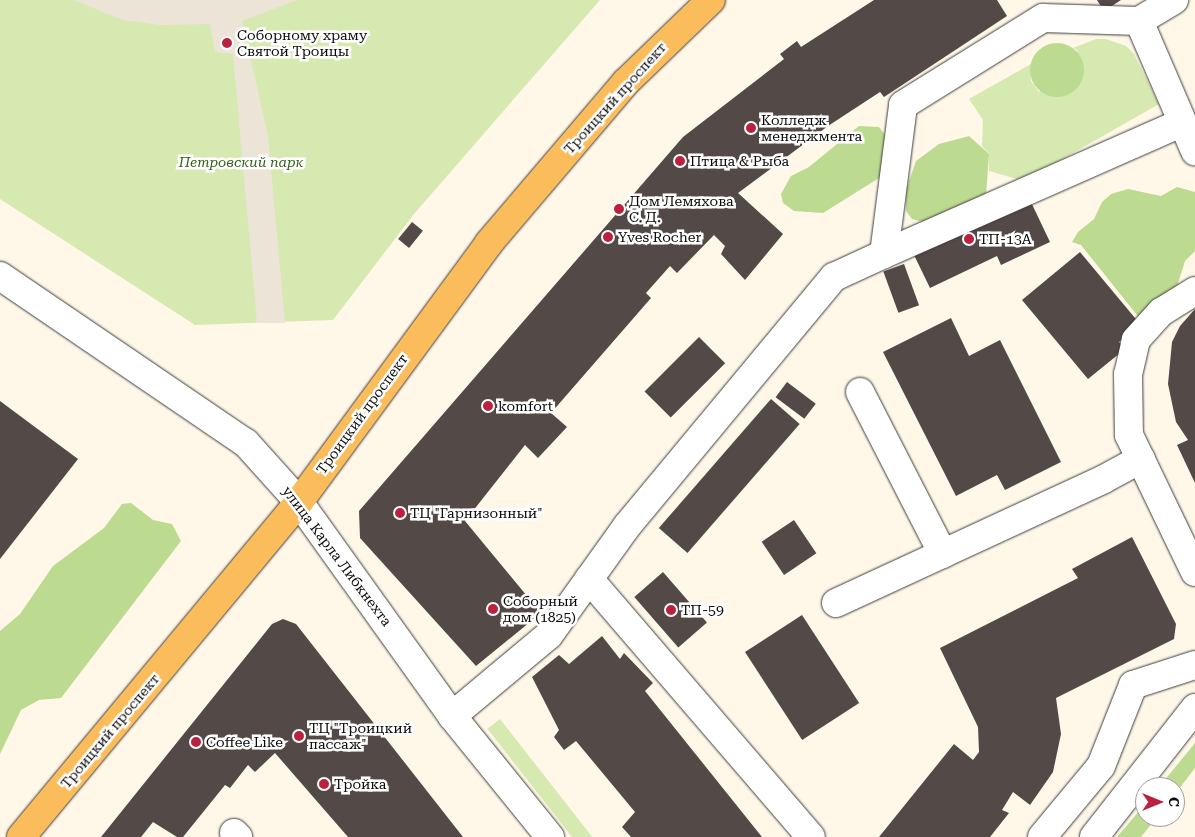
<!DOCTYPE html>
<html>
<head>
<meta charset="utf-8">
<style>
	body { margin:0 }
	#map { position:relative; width:1195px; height:837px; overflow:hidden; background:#fff7e7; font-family:"Roboto Serif",serif }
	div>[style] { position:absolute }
	.green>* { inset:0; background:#d6e9b1; transform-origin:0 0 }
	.forest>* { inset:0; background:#bcda90 }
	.round { border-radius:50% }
	.plaza>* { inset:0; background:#ede4d8 }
	.building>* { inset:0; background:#534946; transform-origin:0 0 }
	.roads { filter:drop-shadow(0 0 1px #3d3d3d) drop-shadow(0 0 1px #3d3d3d) }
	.minor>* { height:28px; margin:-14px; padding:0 14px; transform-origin:14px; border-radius:14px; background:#fff }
	.major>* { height:28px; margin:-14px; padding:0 14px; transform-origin:14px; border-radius:14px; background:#fbbc5b }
	.dots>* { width:14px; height:14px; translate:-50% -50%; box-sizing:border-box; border:2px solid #fff; border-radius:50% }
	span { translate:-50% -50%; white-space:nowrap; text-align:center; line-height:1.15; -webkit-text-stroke:5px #fff; paint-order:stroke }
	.poi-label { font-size:14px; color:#0a0a0a }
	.left { translate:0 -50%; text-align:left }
	.street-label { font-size:14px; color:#0a0a0a }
	.park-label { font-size:14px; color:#34621b; font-style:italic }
	.north { position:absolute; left:1135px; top:777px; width:50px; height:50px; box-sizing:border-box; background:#fff; border:1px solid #9d9d9d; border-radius:50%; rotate:90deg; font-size:14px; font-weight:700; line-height:20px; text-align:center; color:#0a0a0a }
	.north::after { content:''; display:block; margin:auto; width:18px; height:22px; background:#bb213f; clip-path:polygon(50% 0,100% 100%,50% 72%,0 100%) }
</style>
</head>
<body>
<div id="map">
	<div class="green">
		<div style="clip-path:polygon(0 0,600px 0,414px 214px,333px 320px,195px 325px,0 199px)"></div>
		<div style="clip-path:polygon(1096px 39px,1106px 39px,1126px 46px,1134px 54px,1159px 104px,1024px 181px,989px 171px,989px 154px,982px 146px,983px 120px,969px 99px,1031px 64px,1031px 81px,1039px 92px,1078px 51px,1073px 48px)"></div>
		<div style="left:500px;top:719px;width:150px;height:16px;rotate:52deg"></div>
	</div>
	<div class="forest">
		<div class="round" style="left:1030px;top:43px;width:54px;height:54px"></div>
		<div style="clip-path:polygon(859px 126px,879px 127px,886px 136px,883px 173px,879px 178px,823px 213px,794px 211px,783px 203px,781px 194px,791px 176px,809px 167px)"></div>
		<div style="clip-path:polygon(969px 136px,989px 154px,986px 195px,930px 224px,912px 219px,906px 211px,906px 190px,916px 161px,939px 144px)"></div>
		<div style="clip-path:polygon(1177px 187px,1195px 192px,1195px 251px,1185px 261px,1176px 290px,1141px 320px,1081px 245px,1072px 242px,1078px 232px,1094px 219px,1102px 202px,1111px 194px,1128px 189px,1161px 196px)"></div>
		<div style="clip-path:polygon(131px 503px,153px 520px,172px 524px,181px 541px,61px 698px,39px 700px,21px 710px,0 754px,0 631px,20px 614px,53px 566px,104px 528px,122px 504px)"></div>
		<div style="clip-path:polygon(1195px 743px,1195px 768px,1175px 794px,1175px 787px,1159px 787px)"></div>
		<div style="clip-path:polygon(1145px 804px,1145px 817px,1157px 817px,1141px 837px,1117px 837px)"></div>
	</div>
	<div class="plaza">
		<div style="clip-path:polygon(74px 0,297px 0,242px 21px,268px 136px,285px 323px,257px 323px,233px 54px,215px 52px,210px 24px,161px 25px,122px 20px)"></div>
	</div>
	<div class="building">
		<div style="clip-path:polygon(874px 0,997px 0,1007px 16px,884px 97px,880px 92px,828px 126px,738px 193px,783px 234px,745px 280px,721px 254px,725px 246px,714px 235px,677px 273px,670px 266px,646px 293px,651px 298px,551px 413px,567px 427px,538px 458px,525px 445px,465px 521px,541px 613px,476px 666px,360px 538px,359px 511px,683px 137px,784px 59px,780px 54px,797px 41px,801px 47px)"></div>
		<div style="clip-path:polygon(1097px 0,1121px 0,1104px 11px)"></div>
		<div style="clip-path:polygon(1030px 200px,1050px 242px,1001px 265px,997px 256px,930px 288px,914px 255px)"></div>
		<div style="left:412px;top:222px;width:14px;height:22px;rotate:39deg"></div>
		<div style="clip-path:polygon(1080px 252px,1140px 324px,1119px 342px,1125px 349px,1088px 379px,1022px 300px)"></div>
		<div style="left:904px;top:264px;width:44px;height:22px;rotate:70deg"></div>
		<div style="clip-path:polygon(1195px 309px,1195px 483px,1177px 445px,1188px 440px,1176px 422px,1168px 384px,1172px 342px,1180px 326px)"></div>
		<div style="clip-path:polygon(951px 318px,969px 356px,1000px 340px,1061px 462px,1005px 490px,997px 475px,956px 496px,883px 352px)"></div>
		<div style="left:699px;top:337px;width:37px;height:77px;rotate:45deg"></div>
		<div style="left:787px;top:382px;width:36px;height:19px;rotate:37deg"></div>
		<div style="left:771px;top:399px;width:38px;height:171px;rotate:41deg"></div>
		<div style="clip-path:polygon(0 401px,78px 459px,0 559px)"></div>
		<div style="left:794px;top:520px;width:40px;height:39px;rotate:56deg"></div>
		<div style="clip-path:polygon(1132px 537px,1176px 624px,1174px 639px,1056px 698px,1061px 734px,1053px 772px,1030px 805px,1013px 792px,1002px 810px,1009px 813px,990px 837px,879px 837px,954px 744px,973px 760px,979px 752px,978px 727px,940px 648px,1078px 578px,1072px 569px)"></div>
		<div style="left:663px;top:572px;width:67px;height:38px;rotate:49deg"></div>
		<div style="left:802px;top:615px;width:105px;height:68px;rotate:57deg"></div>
		<div style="clip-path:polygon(283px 619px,296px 624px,463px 837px,348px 837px,275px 753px,255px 772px,248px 765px,230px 788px,225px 785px,183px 837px,177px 837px,153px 822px,141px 837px,101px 837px,272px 624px)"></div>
		<div style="clip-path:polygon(602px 636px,620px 659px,624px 653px,653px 683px,645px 691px,762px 837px,631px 837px,622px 827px,635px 812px,576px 741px,564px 750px,554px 737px,559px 730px,532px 677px,559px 655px,569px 664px)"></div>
	</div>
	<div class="roads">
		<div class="minor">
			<div style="left:1139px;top:21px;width:142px;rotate:66.7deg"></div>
			<div style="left:884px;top:254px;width:325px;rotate:-23.8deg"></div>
			<div style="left:0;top:276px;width:297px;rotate:34.2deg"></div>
			<div style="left:246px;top:443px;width:79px;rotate:48.1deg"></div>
			<div style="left:299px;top:502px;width:263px;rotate:54.4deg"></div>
			<div style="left:452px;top:716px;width:156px;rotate:51deg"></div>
			<div style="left:1195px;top:291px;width:40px;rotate:148deg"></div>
			<div style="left:1161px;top:312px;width:38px;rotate:132deg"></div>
			<div style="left:1136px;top:340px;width:35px;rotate:103deg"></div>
			<div style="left:1128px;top:374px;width:61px;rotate:89.1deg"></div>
			<div style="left:1129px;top:435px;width:152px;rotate:64.3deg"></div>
			<div style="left:860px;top:392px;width:182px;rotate:62.9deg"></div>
			<div style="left:589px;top:579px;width:340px;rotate:49.3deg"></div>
			<div style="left:836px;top:603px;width:295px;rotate:-24.8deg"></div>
			<div style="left:1104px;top:479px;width:42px;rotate:-28.4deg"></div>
			<div style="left:452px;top:716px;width:126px;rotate:-39.9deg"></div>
			<div style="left:549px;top:635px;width:134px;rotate:-54.4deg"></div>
			<div style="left:627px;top:526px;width:324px;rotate:-50.3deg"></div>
			<div style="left:834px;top:277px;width:55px;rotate:-24.7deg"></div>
			<div style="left:884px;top:254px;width:150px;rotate:-82.7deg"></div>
			<div style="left:903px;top:105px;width:165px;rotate:-31.9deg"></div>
			<div style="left:1043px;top:18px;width:96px;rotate:1.8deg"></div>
			<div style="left:1139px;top:21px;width:41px;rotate:-31deg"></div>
			<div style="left:234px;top:833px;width:6px;rotate:45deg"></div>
			<div style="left:1042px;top:837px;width:92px;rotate:-50.3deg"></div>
			<div style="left:1101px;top:766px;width:87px;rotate:-68.4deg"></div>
			<div style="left:1133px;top:685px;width:65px;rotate:-17.9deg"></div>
			<div style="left:1094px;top:837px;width:164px;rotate:-51.9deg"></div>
		</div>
		<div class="major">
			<div style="left:21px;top:837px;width:435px;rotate:-50.3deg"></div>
			<div style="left:299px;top:502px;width:321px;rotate:-53.7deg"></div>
			<div style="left:489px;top:243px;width:211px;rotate:-49.6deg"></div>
			<div style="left:626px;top:82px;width:118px;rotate:-44deg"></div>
		</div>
	</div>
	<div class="dots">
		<div style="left:227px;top:43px;background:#bb213f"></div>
		<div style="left:751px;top:128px;background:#bb213f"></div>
		<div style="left:680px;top:161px;background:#bb213f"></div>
		<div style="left:619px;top:209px;background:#bb213f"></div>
		<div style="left:608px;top:237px;background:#bb213f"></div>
		<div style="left:969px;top:239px;background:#bb213f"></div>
		<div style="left:488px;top:406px;background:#bb213f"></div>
		<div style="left:400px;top:513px;background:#bb213f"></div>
		<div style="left:493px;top:609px;background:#bb213f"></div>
		<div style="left:671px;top:610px;background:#bb213f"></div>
		<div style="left:299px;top:736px;background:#bb213f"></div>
		<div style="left:196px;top:742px;background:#bb213f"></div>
		<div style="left:324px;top:784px;background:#bb213f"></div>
	</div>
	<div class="poi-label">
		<span class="left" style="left:237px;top:43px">Соборному храму<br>Святой Троицы</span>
		<span class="left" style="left:761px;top:128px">Колледж<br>менеджмента</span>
		<span class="left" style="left:690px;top:161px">Птица &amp; Рыба</span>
		<span class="left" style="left:629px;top:209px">Дом Лемяхова<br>С. Д.</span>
		<span class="left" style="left:618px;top:237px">Yves Rocher</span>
		<span class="left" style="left:979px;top:239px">ТП-13А</span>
		<span class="left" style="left:498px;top:406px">komfort</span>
		<span class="left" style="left:410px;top:513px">ТЦ "Гарнизонный"</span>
		<span class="left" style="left:503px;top:609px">Соборный<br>дом (1825)</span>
		<span class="left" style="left:681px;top:610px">ТП-59</span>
		<span class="left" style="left:309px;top:736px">ТЦ "Троицкий<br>пассаж"</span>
		<span class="left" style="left:206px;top:742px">Coffee Like</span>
		<span class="left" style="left:334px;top:784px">Тройка</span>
	</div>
	<div class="street-label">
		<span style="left:615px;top:98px;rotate:-48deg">Троицкий проспект</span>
		<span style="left:362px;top:414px;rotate:-54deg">Троицкий проспект</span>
		<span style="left:337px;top:556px;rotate:53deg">улица Карла Либкнехта</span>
		<span style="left:110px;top:731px;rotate:-50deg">Троицкий проспект</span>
	</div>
	<div class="park-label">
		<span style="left:241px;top:162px">Петровский парк</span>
	</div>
	<div class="north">С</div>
</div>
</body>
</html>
